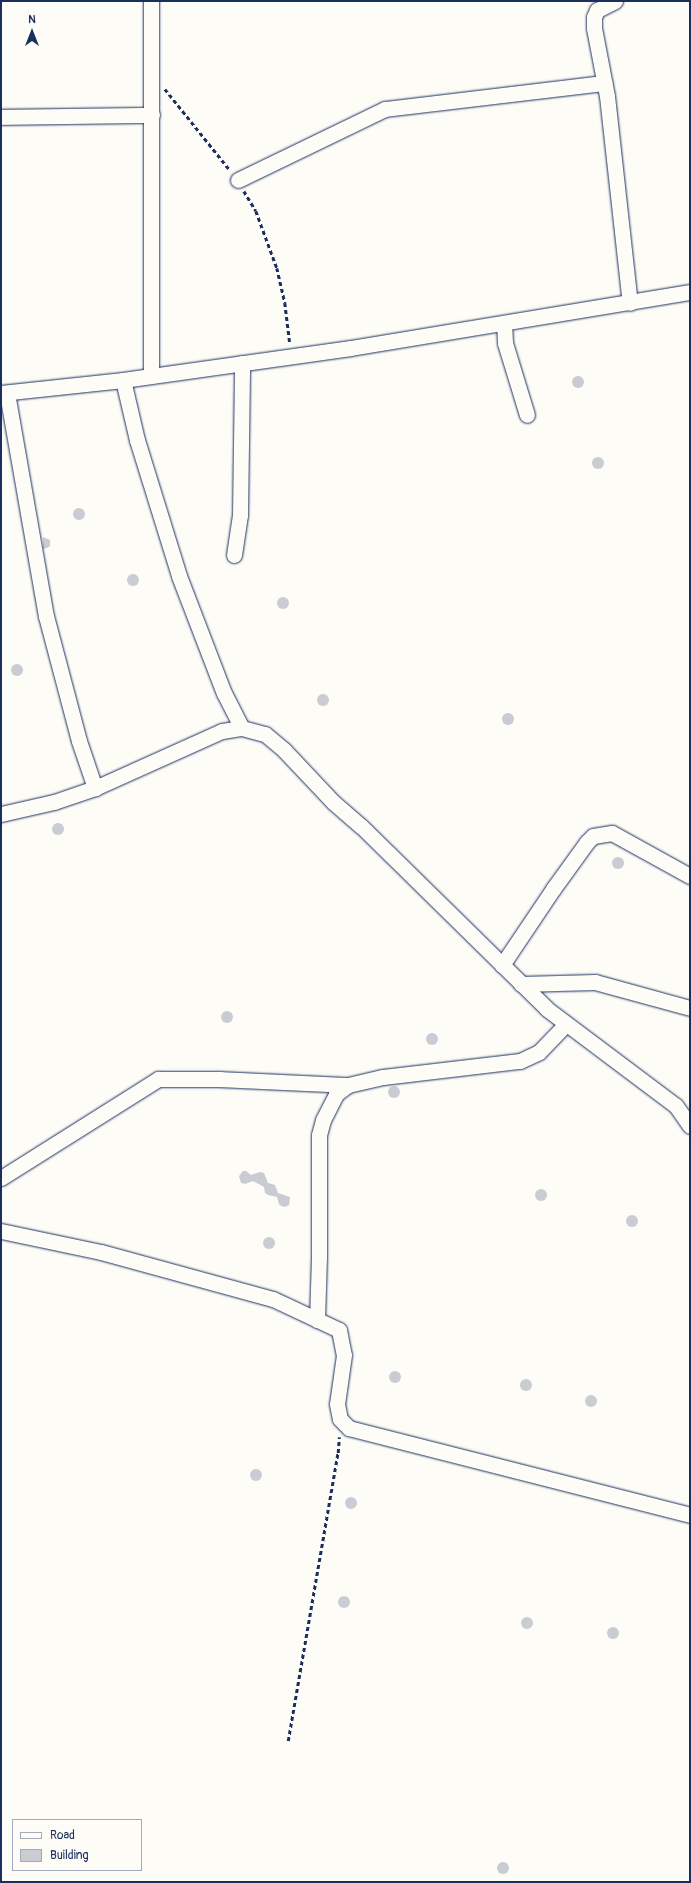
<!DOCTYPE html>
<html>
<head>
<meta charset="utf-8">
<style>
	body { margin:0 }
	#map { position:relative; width:691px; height:1883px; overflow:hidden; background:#fdfcf7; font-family:Pangolin,sans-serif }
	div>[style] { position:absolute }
	.building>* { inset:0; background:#c9ccd3 }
	.round { border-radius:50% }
	.path>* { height:2.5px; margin-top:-1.25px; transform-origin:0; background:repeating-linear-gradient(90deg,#1b2f5e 0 4px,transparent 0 7px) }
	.roads { filter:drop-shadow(0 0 1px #1b2f5e) drop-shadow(0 0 1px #1b2f5e) }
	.minor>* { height:15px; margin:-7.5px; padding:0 7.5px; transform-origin:7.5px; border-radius:7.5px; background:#fdfcf7 }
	span { translate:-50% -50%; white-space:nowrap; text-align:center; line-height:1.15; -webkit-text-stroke:4px #fdfcf7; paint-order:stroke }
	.frame { position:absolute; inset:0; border:2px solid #1b2f5e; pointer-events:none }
	.legend { position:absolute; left:12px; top:1819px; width:130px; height:52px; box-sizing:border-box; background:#fdfcf7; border:1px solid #a3aaba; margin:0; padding:5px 7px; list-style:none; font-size:12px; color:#1b2f5e }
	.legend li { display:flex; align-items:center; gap:8px; height:20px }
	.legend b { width:20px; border:1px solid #a3aaba }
	.north { position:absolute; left:12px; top:12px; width:40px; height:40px; -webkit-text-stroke:3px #fdfcf7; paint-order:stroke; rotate:0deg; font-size:11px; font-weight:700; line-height:16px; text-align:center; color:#1b2f5e }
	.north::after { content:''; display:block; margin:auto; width:14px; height:18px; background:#1b2f5e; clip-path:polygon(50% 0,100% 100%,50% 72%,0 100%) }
</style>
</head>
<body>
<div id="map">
	<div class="building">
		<div class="round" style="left:572px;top:376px;width:12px;height:12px"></div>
		<div class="round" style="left:592px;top:457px;width:12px;height:12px"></div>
		<div class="round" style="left:73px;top:508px;width:12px;height:12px"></div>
		<div style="clip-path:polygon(43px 537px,50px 540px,50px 546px,47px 548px,43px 549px)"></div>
		<div class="round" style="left:127px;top:574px;width:12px;height:12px"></div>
		<div class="round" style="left:277px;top:597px;width:12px;height:12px"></div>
		<div class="round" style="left:11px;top:664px;width:12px;height:12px"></div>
		<div class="round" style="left:317px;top:694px;width:12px;height:12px"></div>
		<div class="round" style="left:502px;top:713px;width:12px;height:12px"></div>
		<div class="round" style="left:52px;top:823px;width:12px;height:12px"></div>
		<div class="round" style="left:612px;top:857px;width:12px;height:12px"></div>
		<div class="round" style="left:221px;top:1011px;width:12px;height:12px"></div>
		<div class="round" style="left:426px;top:1033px;width:12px;height:12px"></div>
		<div class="round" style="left:388px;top:1086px;width:12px;height:12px"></div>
		<div style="clip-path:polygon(243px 1171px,246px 1171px,251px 1175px,260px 1172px,264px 1173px,268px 1183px,275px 1185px,278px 1193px,290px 1197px,289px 1205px,285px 1207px,281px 1206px,279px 1204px,277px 1197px,268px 1195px,265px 1193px,264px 1187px,253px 1181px,245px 1184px,241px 1183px,239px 1176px)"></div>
		<div class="round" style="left:535px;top:1189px;width:12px;height:12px"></div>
		<div class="round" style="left:626px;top:1215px;width:12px;height:12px"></div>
		<div class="round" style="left:263px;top:1237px;width:12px;height:12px"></div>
		<div class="round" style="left:389px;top:1371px;width:12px;height:12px"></div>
		<div class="round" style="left:520px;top:1379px;width:12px;height:12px"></div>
		<div class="round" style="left:585px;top:1395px;width:12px;height:12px"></div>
		<div class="round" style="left:250px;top:1469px;width:12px;height:12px"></div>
		<div class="round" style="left:345px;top:1497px;width:12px;height:12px"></div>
		<div class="round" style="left:338px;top:1596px;width:12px;height:12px"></div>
		<div class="round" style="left:521px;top:1617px;width:12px;height:12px"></div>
		<div class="round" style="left:607px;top:1627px;width:12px;height:12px"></div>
		<div class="round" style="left:497px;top:1862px;width:12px;height:12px"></div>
	</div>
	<div class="path">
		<div style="left:165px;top:89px;width:102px;rotate:51.3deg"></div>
		<div style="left:244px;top:191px;width:23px;rotate:59deg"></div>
		<div style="left:256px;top:211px;width:61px;rotate:69.8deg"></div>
		<div style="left:277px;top:268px;width:36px;rotate:77deg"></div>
		<div style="left:285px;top:303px;width:39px;rotate:83deg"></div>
		<div style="left:288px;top:1741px;width:292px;rotate:-80.2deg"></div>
		<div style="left:338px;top:1453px;width:16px;rotate:-86deg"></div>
	</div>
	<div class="roads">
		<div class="minor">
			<div style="left:615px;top:1px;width:20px;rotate:153deg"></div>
			<div style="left:597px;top:10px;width:8px;rotate:113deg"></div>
			<div style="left:594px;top:17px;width:11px;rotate:90deg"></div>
			<div style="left:594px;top:28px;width:69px;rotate:79.2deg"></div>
			<div style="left:607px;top:96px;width:208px;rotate:83.7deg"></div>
			<div style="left:1px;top:117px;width:151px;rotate:-0.8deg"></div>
			<div style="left:238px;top:180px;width:163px;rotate:-25.8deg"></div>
			<div style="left:385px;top:109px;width:221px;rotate:-6.8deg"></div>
			<div style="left:504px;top:323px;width:20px;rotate:87deg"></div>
			<div style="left:505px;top:343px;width:75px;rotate:73deg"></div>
			<div style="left:151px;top:376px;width:375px;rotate:-90deg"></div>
			<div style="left:123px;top:380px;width:62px;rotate:76.9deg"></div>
			<div style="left:137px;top:440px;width:142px;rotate:72.8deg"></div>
			<div style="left:179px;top:576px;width:125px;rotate:69deg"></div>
			<div style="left:224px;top:693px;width:39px;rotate:63deg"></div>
			<div style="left:1px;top:393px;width:123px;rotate:-6.1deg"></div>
			<div style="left:123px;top:380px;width:230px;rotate:-8deg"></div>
			<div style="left:351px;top:348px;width:344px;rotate:-9.4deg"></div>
			<div style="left:7px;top:393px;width:226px;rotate:80.1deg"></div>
			<div style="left:46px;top:616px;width:129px;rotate:75.2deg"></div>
			<div style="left:79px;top:741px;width:50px;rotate:71.2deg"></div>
			<div style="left:234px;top:555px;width:40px;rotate:-81.5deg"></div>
			<div style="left:240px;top:515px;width:152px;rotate:-89.2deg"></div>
			<div style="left:1px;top:814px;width:54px;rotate:-12.8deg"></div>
			<div style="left:54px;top:802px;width:43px;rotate:-18.9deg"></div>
			<div style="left:95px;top:788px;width:139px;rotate:-24.2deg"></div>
			<div style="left:222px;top:731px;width:20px;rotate:-9deg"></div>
			<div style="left:242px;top:728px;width:24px;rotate:15deg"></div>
			<div style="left:265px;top:734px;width:25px;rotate:40deg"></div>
			<div style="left:284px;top:750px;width:71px;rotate:46.7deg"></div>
			<div style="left:333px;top:802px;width:37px;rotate:41deg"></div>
			<div style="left:361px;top:826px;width:261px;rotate:44.5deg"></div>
			<div style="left:547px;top:1009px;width:161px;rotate:36.9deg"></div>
			<div style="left:676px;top:1106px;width:24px;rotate:55deg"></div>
			<div style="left:502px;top:965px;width:92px;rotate:-56.1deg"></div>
			<div style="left:553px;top:889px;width:58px;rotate:-54.1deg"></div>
			<div style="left:587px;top:842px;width:8px;rotate:-45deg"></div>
			<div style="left:593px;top:836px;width:19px;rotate:-9deg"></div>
			<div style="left:612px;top:833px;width:89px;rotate:28.9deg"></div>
			<div style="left:521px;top:984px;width:74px;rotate:-1.5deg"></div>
			<div style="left:595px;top:982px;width:98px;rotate:15.3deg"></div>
			<div style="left:1px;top:1178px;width:186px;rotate:-32.2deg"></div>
			<div style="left:158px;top:1079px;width:62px"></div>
			<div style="left:220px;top:1079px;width:128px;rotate:2.7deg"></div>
			<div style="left:1px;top:1231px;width:102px;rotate:11.9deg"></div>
			<div style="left:101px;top:1252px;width:178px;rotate:15.3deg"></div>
			<div style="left:273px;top:1299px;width:73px;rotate:25.2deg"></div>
			<div style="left:339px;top:1330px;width:25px;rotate:79deg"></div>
			<div style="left:344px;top:1355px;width:49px;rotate:98.1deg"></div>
			<div style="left:337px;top:1404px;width:15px;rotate:79deg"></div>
			<div style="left:340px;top:1419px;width:13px;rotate:45deg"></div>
			<div style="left:349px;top:1428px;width:352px;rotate:14.3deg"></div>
			<div style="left:317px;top:1320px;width:62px;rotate:-88.2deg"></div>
			<div style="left:319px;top:1258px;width:123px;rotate:-90deg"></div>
			<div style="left:319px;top:1135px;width:16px;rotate:-75deg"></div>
			<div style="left:323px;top:1120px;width:29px;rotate:-63deg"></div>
			<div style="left:336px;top:1094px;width:15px;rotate:-37deg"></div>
			<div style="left:348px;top:1085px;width:36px;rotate:-13deg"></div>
			<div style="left:383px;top:1077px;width:138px;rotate:-6.7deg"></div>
			<div style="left:520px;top:1061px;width:21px;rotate:-25deg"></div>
			<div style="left:539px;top:1052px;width:37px;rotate:-46deg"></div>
		</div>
	</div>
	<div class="frame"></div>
	<ul class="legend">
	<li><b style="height:5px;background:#fdfcf7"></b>Road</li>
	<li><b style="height:11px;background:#c9ccd3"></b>Building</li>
	</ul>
	<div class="north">N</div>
</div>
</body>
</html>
